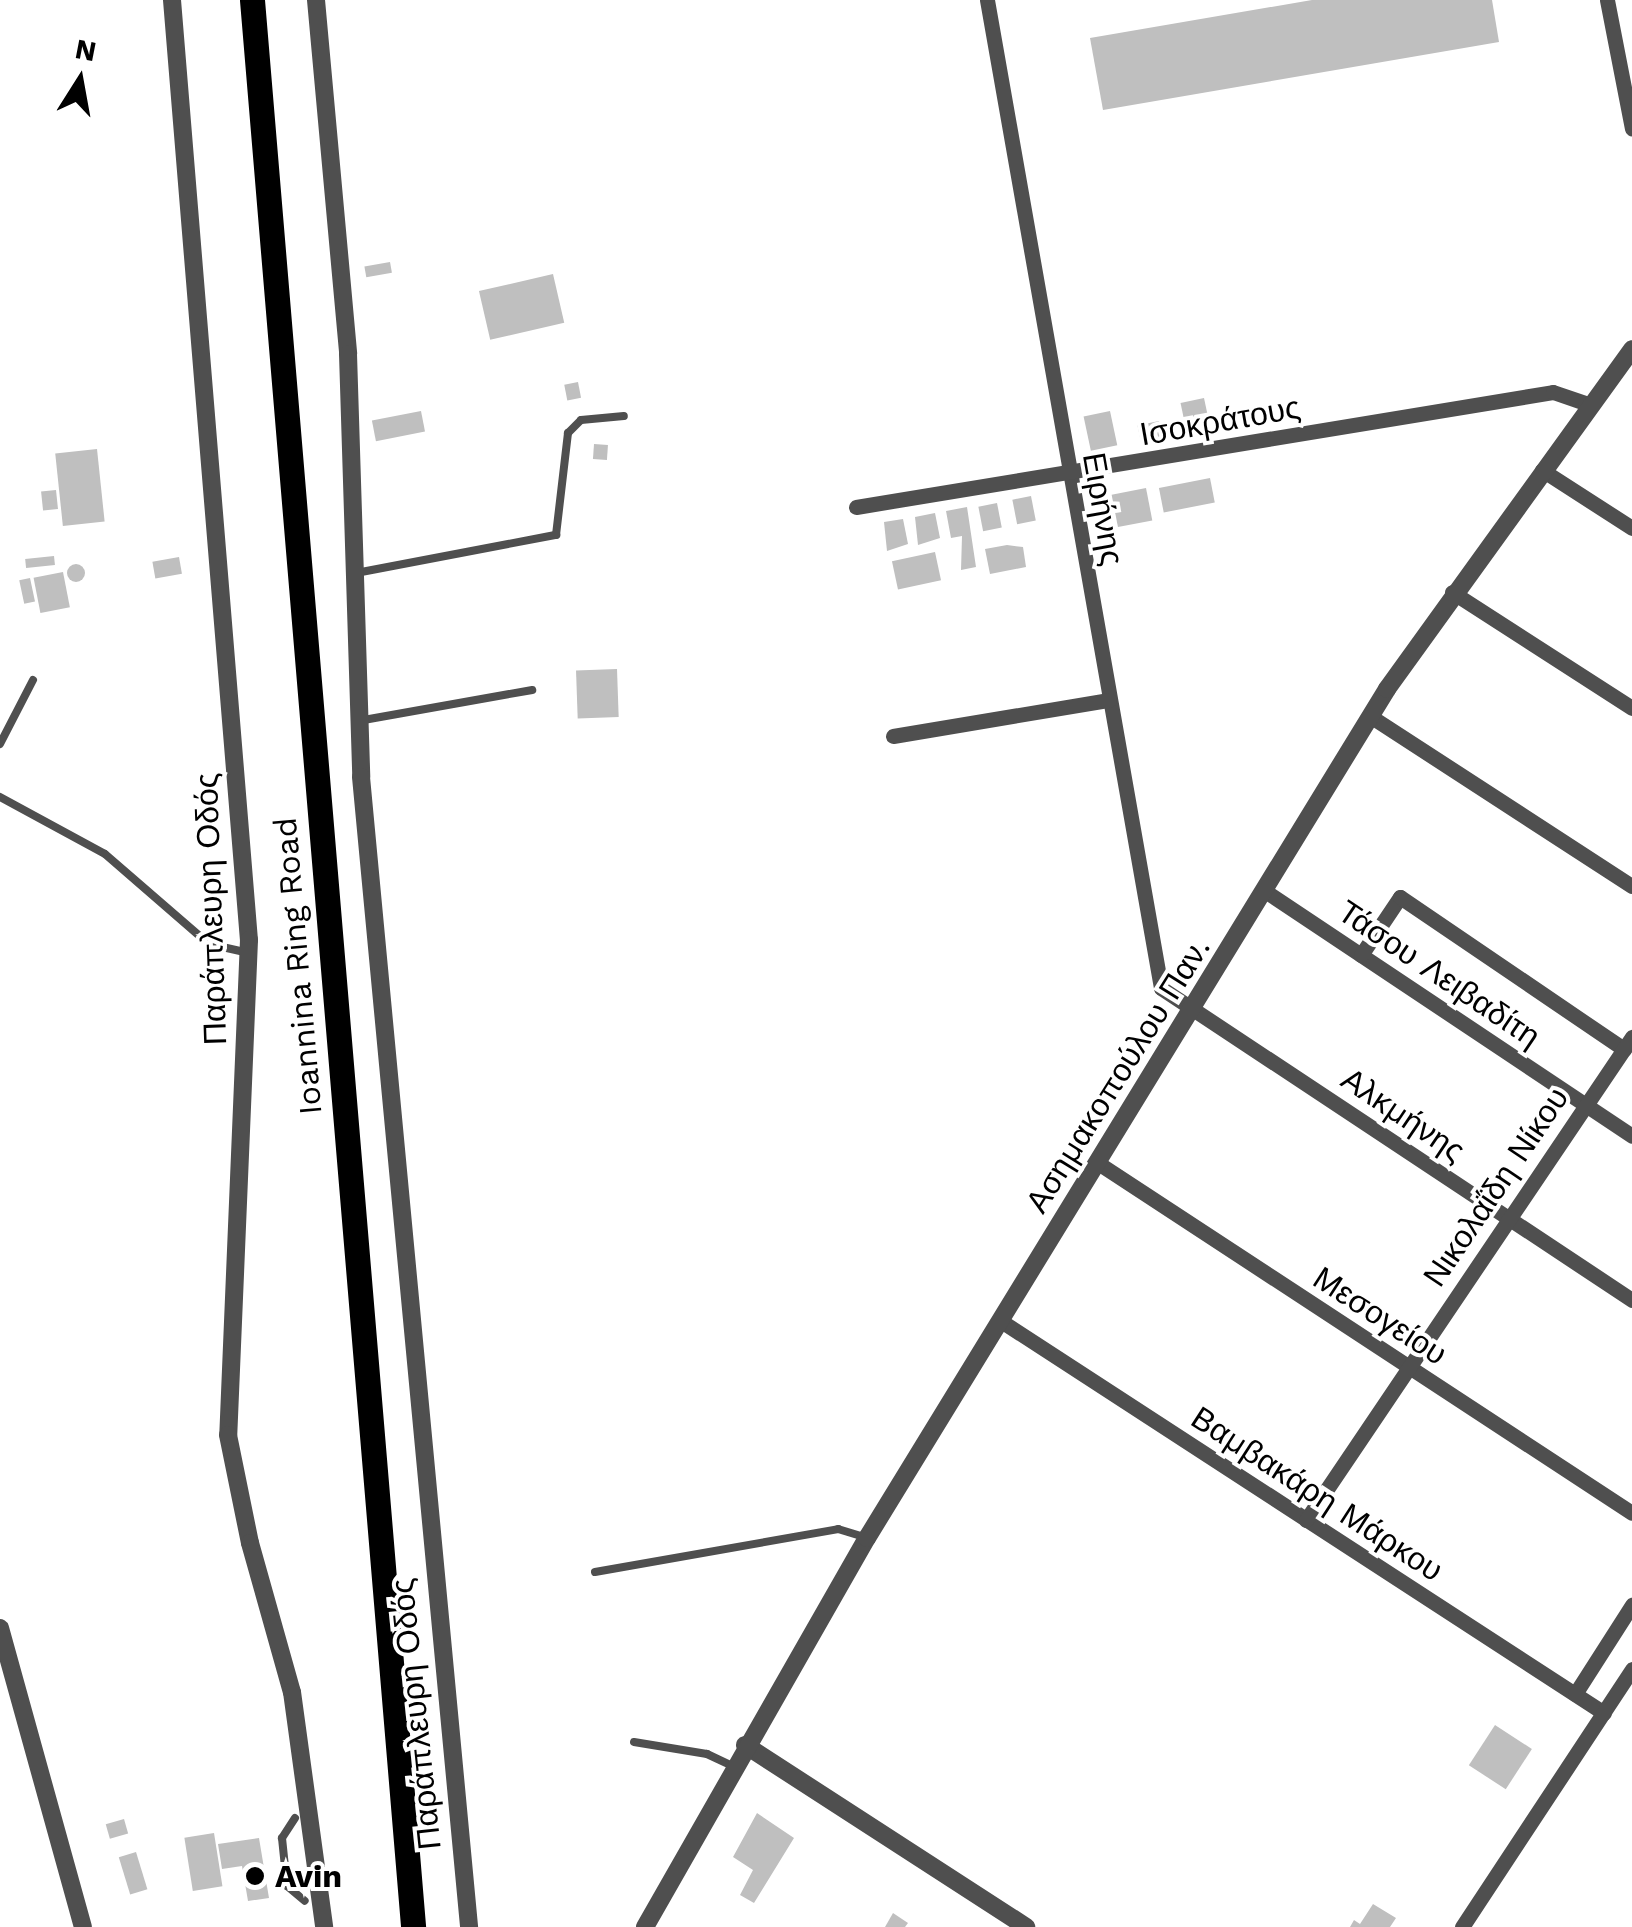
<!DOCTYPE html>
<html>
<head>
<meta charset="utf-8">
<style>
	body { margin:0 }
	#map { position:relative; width:1632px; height:1927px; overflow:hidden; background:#fff; font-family:"Work Sans",sans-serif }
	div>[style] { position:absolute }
	.building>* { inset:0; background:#bfbfbf; transform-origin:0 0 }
	.round { border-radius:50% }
	.service>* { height:8px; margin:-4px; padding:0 4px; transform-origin:4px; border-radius:4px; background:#4f4f4f }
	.minor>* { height:15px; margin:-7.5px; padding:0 7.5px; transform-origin:7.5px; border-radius:7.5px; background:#4f4f4f }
	.tertiary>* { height:18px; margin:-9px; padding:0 9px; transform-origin:9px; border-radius:9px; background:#4f4f4f }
	.trunk>* { height:25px; margin:-12.5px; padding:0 12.5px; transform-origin:12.5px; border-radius:12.5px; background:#000 }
	.dots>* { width:28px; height:28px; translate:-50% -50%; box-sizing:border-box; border:5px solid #fff; border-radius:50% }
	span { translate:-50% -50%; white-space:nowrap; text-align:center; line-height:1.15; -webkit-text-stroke:8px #fff; paint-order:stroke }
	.street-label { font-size:32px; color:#000 }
	.poi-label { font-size:32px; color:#000; font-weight:700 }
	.left { translate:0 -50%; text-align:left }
	.north { position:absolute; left:30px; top:30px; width:100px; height:100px; -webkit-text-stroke:8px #fff; paint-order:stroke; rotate:11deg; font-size:28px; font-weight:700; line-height:40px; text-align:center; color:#000 }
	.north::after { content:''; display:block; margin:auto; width:35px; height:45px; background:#000; clip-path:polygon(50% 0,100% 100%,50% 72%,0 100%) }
</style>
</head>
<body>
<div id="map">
	<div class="building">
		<div style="clip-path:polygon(1312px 0,1492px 0,1499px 42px,1103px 110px,1090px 38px)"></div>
		<div style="left:390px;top:262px;width:11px;height:26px;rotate:80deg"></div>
		<div style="left:553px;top:274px;width:50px;height:76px;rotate:77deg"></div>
		<div style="left:578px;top:382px;width:16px;height:14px;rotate:79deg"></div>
		<div style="left:1204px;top:398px;width:35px;height:24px;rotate:78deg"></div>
		<div style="left:421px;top:411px;width:21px;height:50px;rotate:79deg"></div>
		<div style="left:1110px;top:411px;width:35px;height:27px;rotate:78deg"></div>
		<div style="left:1159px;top:421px;width:19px;height:22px;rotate:78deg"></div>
		<div style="left:594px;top:444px;width:14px;height:15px;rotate:4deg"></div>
		<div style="left:97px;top:449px;width:73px;height:42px;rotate:84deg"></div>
		<div style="left:1210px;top:478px;width:25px;height:52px;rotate:79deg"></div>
		<div style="left:1146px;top:488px;width:33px;height:35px;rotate:79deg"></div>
		<div style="left:56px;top:490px;width:19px;height:15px;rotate:84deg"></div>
		<div style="left:1031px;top:496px;width:25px;height:19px;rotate:79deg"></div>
		<div style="left:997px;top:503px;width:25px;height:19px;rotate:79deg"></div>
		<div style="clip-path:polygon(967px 507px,976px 567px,961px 570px,962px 536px,951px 538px,946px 511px)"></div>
		<div style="clip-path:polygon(935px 513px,940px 538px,918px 545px,915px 517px)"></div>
		<div style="clip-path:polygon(903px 519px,908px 544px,887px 551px,884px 522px)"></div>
		<div style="clip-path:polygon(1007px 545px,1023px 547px,1026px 567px,990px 574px,985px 549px)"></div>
		<div style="left:935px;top:552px;width:29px;height:44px;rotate:78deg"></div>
		<div style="left:54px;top:556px;width:9px;height:29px;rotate:84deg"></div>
		<div style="left:179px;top:557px;width:17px;height:27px;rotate:80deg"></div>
		<div class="round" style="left:67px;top:564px;width:18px;height:18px"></div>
		<div style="left:63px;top:572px;width:36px;height:30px;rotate:79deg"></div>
		<div style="left:30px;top:578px;width:24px;height:11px;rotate:78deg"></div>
		<div style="left:617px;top:669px;width:48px;height:41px;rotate:88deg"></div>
		<div style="left:1495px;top:1725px;width:44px;height:48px;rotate:33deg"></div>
		<div style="clip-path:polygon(757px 1813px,794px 1838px,754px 1903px,740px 1895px,753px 1870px,733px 1857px)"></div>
		<div style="left:124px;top:1819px;width:15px;height:19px;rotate:74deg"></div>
		<div style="left:214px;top:1833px;width:54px;height:30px;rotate:81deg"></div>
		<div style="clip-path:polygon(259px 1838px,269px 1898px,248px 1901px,242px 1866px,222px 1869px,218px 1844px)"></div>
		<div style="left:136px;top:1852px;width:39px;height:18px;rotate:73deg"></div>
		<div style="clip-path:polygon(1373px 1904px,1396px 1918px,1390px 1927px,1350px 1927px,1354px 1920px,1360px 1924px)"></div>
		<div style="clip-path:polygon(893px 1913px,908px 1923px,905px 1927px,885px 1927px)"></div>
	</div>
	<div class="service">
		<div style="left:356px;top:573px;width:204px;rotate:-10.8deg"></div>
		<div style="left:556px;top:535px;width:103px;rotate:-83.3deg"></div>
		<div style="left:568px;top:433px;width:18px;rotate:-45deg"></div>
		<div style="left:581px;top:420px;width:43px;rotate:-5.3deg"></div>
		<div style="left:358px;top:721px;width:177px;rotate:-10.1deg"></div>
		<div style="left:0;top:744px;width:72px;rotate:-62.7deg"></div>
		<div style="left:0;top:797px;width:119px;rotate:28.5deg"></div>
		<div style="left:105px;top:854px;width:138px;rotate:40.9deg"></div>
		<div style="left:209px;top:944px;width:41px;rotate:12.7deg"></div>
		<div style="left:595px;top:1572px;width:247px;rotate:-10deg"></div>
		<div style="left:838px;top:1529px;width:30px;rotate:17deg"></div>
		<div style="left:634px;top:1742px;width:74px;rotate:9.3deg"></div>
		<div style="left:707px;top:1754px;width:29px;rotate:25deg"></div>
		<div style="left:295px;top:1818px;width:24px;rotate:123deg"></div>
		<div style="left:282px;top:1838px;width:48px;rotate:84.1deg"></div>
		<div style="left:287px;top:1886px;width:23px;rotate:40deg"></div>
	</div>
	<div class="minor">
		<div style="left:987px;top:0;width:1003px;rotate:80.01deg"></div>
		<div style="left:1161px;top:988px;width:565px;rotate:33.52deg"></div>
		<div style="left:1607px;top:0;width:131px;rotate:79deg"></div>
		<div style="left:1542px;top:470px;width:107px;rotate:32.8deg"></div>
		<div style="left:856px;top:507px;width:706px;rotate:-9.37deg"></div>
		<div style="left:1553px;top:392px;width:39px;rotate:19deg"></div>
		<div style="left:1452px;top:592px;width:214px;rotate:32.8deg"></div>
		<div style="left:1370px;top:716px;width:312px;rotate:33deg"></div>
		<div style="left:893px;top:736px;width:219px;rotate:-9.5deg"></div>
		<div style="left:1265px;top:891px;width:441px;rotate:33.7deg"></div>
		<div style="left:1361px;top:955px;width:70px;rotate:-56.1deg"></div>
		<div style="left:1400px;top:897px;width:271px;rotate:34.2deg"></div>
		<div style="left:1098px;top:1163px;width:638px;rotate:33.24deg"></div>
		<div style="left:1001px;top:1321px;width:719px;rotate:33.03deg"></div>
		<div style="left:1306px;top:1520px;width:583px;rotate:-55.98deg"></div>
		<div style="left:1575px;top:1694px;width:106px;rotate:-57.4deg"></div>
		<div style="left:1462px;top:1927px;width:309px;rotate:-56.6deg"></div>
	</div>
	<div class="tertiary">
		<div style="left:172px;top:0;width:943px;rotate:85.32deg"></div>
		<div style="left:249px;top:940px;width:495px;rotate:92.4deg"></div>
		<div style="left:228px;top:1435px;width:110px;rotate:78.5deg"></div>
		<div style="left:250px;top:1543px;width:155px;rotate:74.3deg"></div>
		<div style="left:292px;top:1692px;width:237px;rotate:82.2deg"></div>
		<div style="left:316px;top:0;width:355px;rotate:84.8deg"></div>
		<div style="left:348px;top:354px;width:423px;rotate:88.2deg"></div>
		<div style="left:361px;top:777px;width:1155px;rotate:84.63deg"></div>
		<div style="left:0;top:1628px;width:310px;rotate:74.5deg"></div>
		<div style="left:745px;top:1745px;width:335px;rotate:32.9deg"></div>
		<div style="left:645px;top:1927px;width:448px;rotate:-60.3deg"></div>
		<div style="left:867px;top:1538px;width:996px;rotate:-58.51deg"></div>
		<div style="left:1387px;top:689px;width:419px;rotate:-54.2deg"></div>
	</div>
	<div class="trunk">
		<div style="left:252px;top:0;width:1934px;rotate:85.22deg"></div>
	</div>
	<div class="dots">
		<div style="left:255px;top:1876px;background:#000"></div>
	</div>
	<div class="street-label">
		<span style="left:1220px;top:421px;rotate:-10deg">Ισοκράτους</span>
		<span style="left:1103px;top:509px;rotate:80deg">Ειρήνης</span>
		<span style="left:211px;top:909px;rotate:-92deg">Παράπλευρη Οδός</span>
		<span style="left:298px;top:966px;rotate:-95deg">Ioannina Ring Road</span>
		<span style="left:1439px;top:974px;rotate:34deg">Τάσου Λειβαδίτη</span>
		<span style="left:1118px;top:1075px;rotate:-58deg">Ασημακοπούλου Παν.</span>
		<span style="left:1403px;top:1115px;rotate:34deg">Αλκμήνης</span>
		<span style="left:1496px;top:1187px;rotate:-56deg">Νικολαΐδη Νίκου</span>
		<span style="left:1380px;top:1316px;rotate:33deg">Μεσογείου</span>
		<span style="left:1317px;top:1494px;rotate:33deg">Βαμβακάρη Μάρκου</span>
		<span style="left:416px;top:1714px;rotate:-96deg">Παράπλευρη Οδός</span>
	</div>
	<div class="poi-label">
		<span class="left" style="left:275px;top:1876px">Avin</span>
	</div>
	<div class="north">N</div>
</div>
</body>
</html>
